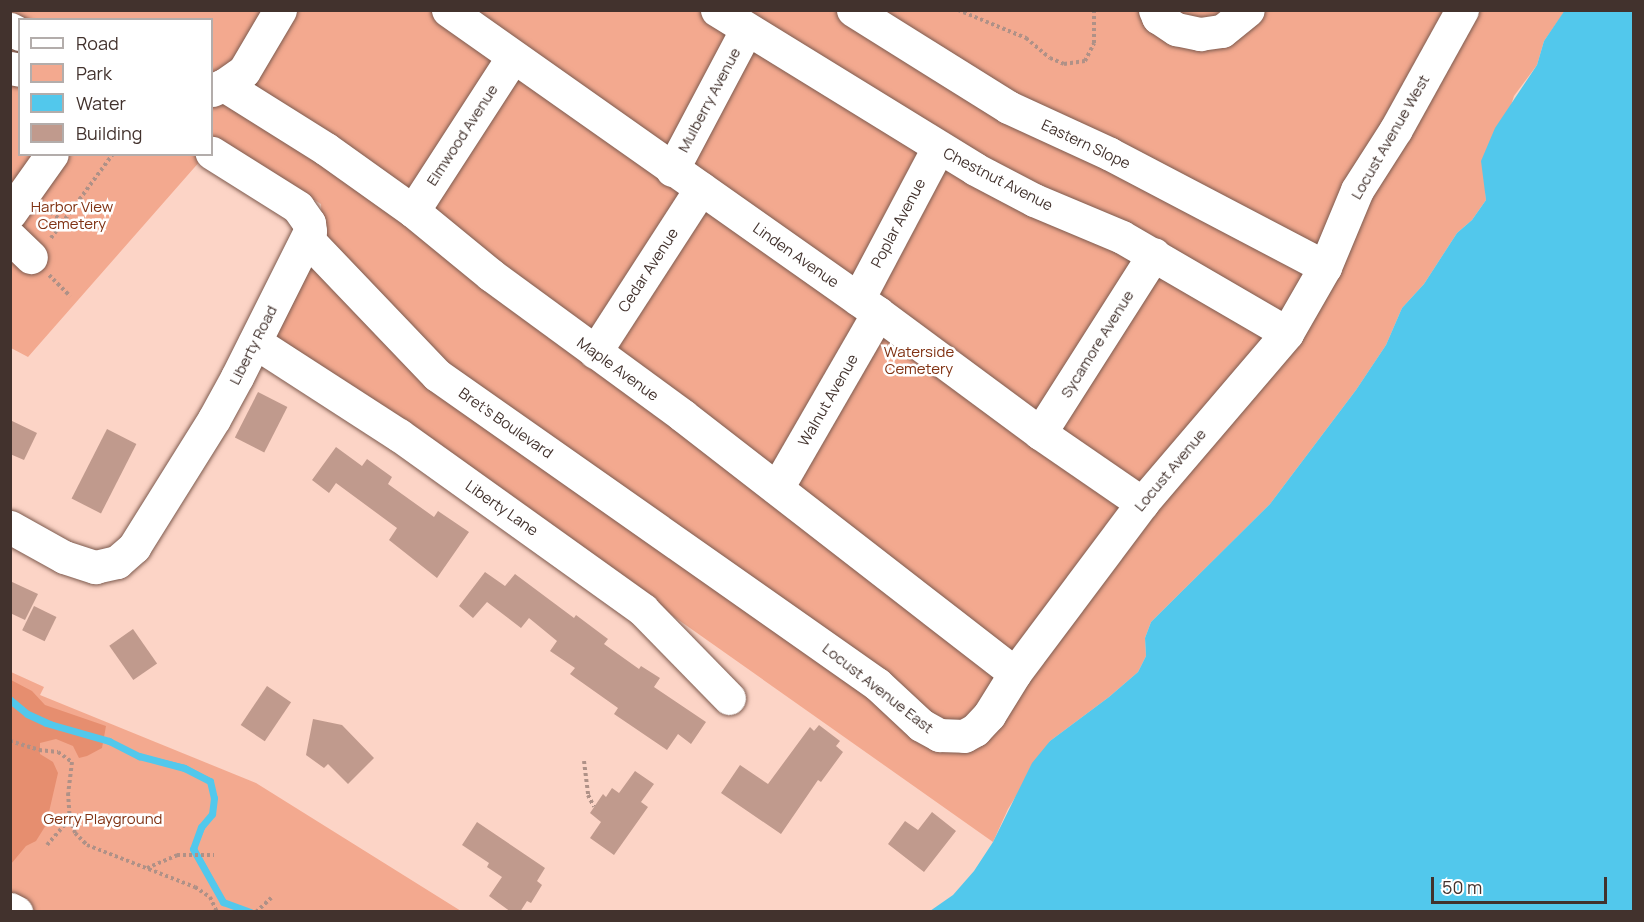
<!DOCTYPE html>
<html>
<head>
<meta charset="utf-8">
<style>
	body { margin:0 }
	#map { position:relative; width:1644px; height:922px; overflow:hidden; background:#fcd4c6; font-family:Manrope,sans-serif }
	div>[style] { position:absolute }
	.green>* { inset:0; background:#f3a98f }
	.forest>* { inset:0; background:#e68e6f }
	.water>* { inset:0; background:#52c8ec }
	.stream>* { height:7px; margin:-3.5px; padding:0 3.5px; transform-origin:3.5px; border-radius:3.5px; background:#52c8ec }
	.building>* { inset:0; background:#c09a8d; transform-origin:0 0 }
	.path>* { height:4px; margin-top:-2px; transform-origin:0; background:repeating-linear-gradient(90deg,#af9187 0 3px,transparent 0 6px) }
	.roads { filter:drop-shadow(0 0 2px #7c5a4e) drop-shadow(0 0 2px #7c5a4e) }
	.minor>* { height:33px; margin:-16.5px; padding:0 16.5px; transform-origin:16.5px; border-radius:16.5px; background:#fff }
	span { translate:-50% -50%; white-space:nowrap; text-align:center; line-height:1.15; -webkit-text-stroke:5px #fff; paint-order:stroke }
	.street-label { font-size:15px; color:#42322d }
	.park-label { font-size:15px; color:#803213 }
	.frame { position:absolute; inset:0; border:12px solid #42322d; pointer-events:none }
	.legend { position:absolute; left:18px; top:18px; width:195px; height:138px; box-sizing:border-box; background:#fff; border:2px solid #b3adab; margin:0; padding:8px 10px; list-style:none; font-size:18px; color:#42322d }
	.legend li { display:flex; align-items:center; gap:12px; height:30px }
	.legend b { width:30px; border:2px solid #b3adab }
	.scale { position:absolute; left:1431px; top:877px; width:176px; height:27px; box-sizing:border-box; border:3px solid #42322d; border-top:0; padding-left:8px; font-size:18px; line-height:21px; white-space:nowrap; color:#42322d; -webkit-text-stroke:4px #fff; paint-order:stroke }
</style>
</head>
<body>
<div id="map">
	<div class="green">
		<div style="clip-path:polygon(10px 11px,1565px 11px,1544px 41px,1537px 65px,1514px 96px,1485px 186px,1486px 200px,1472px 220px,1457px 233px,1424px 284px,1402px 308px,1386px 345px,1356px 390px,1270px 504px,1151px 622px,1145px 638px,1146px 656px,1138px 672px,1109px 697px,1050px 741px,1008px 809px,993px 842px,272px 333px,305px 272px,323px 246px,321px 204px,212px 136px,212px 20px,23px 20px)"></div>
		<div style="clip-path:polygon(10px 42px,19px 48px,20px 154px,192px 154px,201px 160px,28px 357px,11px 348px)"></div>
		<div style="clip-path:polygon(11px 672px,44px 687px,40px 695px,256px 783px,461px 911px,17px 912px,11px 909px)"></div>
	</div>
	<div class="forest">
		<div style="clip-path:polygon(11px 680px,32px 691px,45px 705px,106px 726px,102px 748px,87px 756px,79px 758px,73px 746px,56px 739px,40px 743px,40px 754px,53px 762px,58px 773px,46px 825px,36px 841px,26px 846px,11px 864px)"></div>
	</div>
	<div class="water">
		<div style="clip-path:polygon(1565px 10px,1633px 11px,1633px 911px,930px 911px,953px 895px,974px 871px,993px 842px,1032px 763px,1050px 741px,1109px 697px,1138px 672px,1146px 656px,1145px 638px,1151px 622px,1270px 504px,1356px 390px,1386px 345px,1402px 308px,1424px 284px,1457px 233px,1472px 220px,1486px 200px,1481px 161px,1495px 128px,1537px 65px,1544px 41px)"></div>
		<div style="clip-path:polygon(11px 696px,29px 711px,60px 725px,110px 739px,140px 754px,186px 765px,214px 780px,214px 815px,205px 828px,197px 848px,225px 900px,254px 911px,223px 902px,193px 849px,201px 827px,212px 814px,214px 798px,210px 781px,184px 768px,139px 756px,109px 741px,46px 723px,27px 714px,11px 700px)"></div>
	</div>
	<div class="stream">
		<div style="left:10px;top:700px;width:22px;rotate:39deg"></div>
		<div style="left:27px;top:714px;width:21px;rotate:25deg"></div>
		<div style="left:46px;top:723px;width:66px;rotate:15.9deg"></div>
		<div style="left:109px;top:741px;width:34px;rotate:27deg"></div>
		<div style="left:139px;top:756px;width:47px;rotate:14.9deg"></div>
		<div style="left:184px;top:768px;width:29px;rotate:27deg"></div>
		<div style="left:210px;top:781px;width:17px;rotate:77deg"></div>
		<div style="left:214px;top:798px;width:16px;rotate:97deg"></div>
		<div style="left:212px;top:814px;width:17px;rotate:130deg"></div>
		<div style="left:201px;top:827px;width:23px;rotate:110deg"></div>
		<div style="left:193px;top:849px;width:61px;rotate:60.5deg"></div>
		<div style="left:223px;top:902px;width:29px;rotate:20deg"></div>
	</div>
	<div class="building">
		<div style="left:258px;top:392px;width:33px;height:51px;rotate:27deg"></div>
		<div style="clip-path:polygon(10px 420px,37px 433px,24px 460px,10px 454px)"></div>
		<div style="left:107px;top:429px;width:33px;height:78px;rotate:27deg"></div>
		<div style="clip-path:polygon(336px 447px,362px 466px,367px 459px,392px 477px,388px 484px,434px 517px,438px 511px,469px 532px,437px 578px,389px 540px,397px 528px,336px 483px,329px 493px,312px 480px)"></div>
		<div style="clip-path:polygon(485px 572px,505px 586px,515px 574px,574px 618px,576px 615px,608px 639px,604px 644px,639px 669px,641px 666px,660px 678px,654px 687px,706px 722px,691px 744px,678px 734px,667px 750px,614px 714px,618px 708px,570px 674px,575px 668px,550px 651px,557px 641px,529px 618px,521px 628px,487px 602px,473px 618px,459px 606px)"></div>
		<div style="clip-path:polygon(10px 581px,38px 594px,25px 620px,10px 613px)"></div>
		<div style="left:34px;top:606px;width:25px;height:27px;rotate:26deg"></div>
		<div style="left:133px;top:629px;width:42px;height:29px;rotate:55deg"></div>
		<div style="left:267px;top:686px;width:29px;height:47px;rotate:34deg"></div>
		<div style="clip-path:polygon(313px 719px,342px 725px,374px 758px,348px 784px,328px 764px,324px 768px,306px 755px)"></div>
		<div style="clip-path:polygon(819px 725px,840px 741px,836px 746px,843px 752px,821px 782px,818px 780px,781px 834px,721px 793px,740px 765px,768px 784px,810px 727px,814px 731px)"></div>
		<div style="clip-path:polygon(635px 771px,654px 784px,641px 802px,648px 807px,614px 855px,590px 838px,601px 822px,590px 813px,603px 794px,606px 797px,612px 788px,619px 793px)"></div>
		<div style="clip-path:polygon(932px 812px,956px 831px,924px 872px,888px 844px,905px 821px,918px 830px)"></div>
		<div style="clip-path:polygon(477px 822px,545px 868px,537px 881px,542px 885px,531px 903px,527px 901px,520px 912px,511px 912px,489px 896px,502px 877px,487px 867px,489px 863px,462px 845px)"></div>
	</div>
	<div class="path">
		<div style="left:958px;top:10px;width:74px;rotate:22.4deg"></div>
		<div style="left:1026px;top:38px;width:31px;rotate:40deg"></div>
		<div style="left:1050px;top:58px;width:15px;rotate:23deg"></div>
		<div style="left:1064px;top:64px;width:21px;rotate:-8deg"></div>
		<div style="left:1085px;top:61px;width:20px;rotate:-63deg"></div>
		<div style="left:1094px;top:43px;width:33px;rotate:-90deg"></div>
		<div style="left:46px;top:209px;width:24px;rotate:36deg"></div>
		<div style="left:51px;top:238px;width:104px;rotate:-53.6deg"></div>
		<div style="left:49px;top:275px;width:30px;rotate:45deg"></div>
		<div style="left:10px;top:741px;width:30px;rotate:17deg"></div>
		<div style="left:39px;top:750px;width:19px;rotate:6deg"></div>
		<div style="left:58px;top:752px;width:17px;rotate:36deg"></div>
		<div style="left:72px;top:762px;width:31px;rotate:97deg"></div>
		<div style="left:68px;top:793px;width:26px;rotate:86deg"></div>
		<div style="left:70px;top:819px;width:15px;rotate:70deg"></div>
		<div style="left:75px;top:833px;width:17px;rotate:45deg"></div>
		<div style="left:87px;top:845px;width:116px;rotate:21.3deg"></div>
		<div style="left:195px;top:887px;width:18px;rotate:34deg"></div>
		<div style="left:210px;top:897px;width:17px;rotate:65deg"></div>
		<div style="left:584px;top:761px;width:34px;rotate:83deg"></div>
		<div style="left:588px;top:795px;width:13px;rotate:63deg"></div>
		<div style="left:47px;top:845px;width:35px;rotate:-49deg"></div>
		<div style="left:147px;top:868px;width:33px;rotate:-23deg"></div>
		<div style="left:177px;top:855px;width:37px"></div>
		<div style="left:256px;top:912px;width:21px;rotate:-43deg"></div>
	</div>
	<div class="roads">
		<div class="minor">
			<div style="left:448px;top:10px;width:526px;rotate:35.17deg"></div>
			<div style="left:878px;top:313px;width:202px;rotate:36.5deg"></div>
			<div style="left:1040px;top:433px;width:124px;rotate:34.5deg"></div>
			<div style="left:717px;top:10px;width:303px;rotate:31.6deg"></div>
			<div style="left:975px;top:169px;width:67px;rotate:27.7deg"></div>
			<div style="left:1034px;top:200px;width:95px;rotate:22.8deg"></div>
			<div style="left:1122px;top:237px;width:191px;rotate:30.2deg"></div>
			<div style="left:853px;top:10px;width:183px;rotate:32deg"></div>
			<div style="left:1008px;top:107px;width:112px;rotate:24.7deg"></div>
			<div style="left:1110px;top:154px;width:243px;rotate:27.7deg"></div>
			<div style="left:1155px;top:10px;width:8px;rotate:67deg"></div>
			<div style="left:1158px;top:17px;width:22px;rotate:34deg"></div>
			<div style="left:1176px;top:29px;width:25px;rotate:12deg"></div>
			<div style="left:1200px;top:34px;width:22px;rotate:-8deg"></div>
			<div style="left:1222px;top:31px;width:33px;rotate:-39deg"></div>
			<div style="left:10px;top:29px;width:11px;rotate:27deg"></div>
			<div style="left:10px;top:68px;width:10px;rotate:11deg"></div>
			<div style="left:224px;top:85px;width:24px;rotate:-35deg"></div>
			<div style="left:244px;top:71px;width:71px;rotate:-59.5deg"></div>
			<div style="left:212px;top:90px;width:13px;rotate:-23deg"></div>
			<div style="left:224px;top:85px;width:120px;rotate:32.1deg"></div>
			<div style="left:326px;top:149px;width:107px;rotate:35.5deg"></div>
			<div style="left:413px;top:211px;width:101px;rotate:39.4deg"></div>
			<div style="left:491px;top:275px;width:237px;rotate:36.2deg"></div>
			<div style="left:682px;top:415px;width:421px;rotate:37.8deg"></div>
			<div style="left:672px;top:170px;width:158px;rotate:-62.1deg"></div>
			<div style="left:413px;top:211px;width:182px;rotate:-57.1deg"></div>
			<div style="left:10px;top:213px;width:72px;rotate:-54.6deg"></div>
			<div style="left:10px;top:237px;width:29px;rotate:44deg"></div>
			<div style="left:307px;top:239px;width:188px;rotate:46.3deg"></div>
			<div style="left:437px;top:375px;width:538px;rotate:35.08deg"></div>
			<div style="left:877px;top:684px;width:60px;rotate:43deg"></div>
			<div style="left:921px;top:725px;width:21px;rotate:29deg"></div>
			<div style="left:939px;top:735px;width:25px;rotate:2deg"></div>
			<div style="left:964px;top:736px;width:13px;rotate:-29deg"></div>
			<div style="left:975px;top:730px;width:21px;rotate:-47deg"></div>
			<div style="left:989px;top:715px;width:49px;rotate:-58.2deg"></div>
			<div style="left:1015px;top:673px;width:212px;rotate:-53.2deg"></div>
			<div style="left:1142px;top:503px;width:223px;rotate:-49.5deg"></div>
			<div style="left:1287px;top:333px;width:76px;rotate:-60.1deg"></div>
			<div style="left:1325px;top:267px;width:83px;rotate:-67.4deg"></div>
			<div style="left:1357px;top:190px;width:72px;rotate:-57.4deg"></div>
			<div style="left:1396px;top:129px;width:136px;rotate:-61deg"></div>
			<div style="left:858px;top:299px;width:171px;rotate:-62.1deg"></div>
			<div style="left:255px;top:342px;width:171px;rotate:32.9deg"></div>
			<div style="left:399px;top:435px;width:300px;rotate:35.6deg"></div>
			<div style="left:643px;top:610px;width:123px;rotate:45.7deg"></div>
			<div style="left:595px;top:352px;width:195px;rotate:-57.1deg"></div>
			<div style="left:1040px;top:433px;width:212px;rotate:-57.5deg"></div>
			<div style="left:777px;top:488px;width:202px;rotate:-60deg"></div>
			<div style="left:10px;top:527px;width:62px;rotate:29.1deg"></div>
			<div style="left:64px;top:557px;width:33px;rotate:18deg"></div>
			<div style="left:95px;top:567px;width:23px;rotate:-13deg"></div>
			<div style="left:117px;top:562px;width:23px;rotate:-41deg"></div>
			<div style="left:134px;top:547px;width:151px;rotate:-58deg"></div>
			<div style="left:214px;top:419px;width:48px;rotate:-61.3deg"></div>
			<div style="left:237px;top:377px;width:163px;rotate:-63.4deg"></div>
			<div style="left:310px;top:231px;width:8px;rotate:-97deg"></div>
			<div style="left:309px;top:223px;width:19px;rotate:-125deg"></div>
			<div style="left:298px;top:207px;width:102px;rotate:-147.9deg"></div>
			<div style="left:10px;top:909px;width:7px;rotate:27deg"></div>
		</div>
	</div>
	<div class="street-label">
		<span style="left:709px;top:100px;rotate:-62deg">Mulberry Avenue</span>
		<span style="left:462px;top:135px;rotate:-57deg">Elmwood Avenue</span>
		<span style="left:1390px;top:137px;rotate:-60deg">Locust Avenue West</span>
		<span style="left:1086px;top:144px;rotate:25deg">Eastern Slope</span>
		<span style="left:998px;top:179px;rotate:27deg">Chestnut Avenue</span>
		<span style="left:898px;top:223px;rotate:-62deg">Poplar Avenue</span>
		<span style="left:796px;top:255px;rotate:35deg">Linden Avenue</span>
		<span style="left:648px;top:270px;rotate:-57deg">Cedar Avenue</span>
		<span style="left:1097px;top:344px;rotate:-58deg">Sycamore Avenue</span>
		<span style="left:253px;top:345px;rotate:-63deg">Liberty Road</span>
		<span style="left:618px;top:369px;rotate:36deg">Maple Avenue</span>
		<span style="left:828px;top:400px;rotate:-60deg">Walnut Avenue</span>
		<span style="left:506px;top:423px;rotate:35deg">Bret's Boulevard</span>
		<span style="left:1170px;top:470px;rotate:-50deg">Locust Avenue</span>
		<span style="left:502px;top:508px;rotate:35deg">Liberty Lane</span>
		<span style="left:878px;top:688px;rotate:38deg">Locust Avenue East</span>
	</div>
	<div class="park-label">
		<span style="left:72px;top:215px">Harbor View<br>Cemetery</span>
		<span style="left:919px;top:360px">Waterside<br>Cemetery</span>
		<span style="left:103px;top:819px">Gerry Playground</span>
	</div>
	<div class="frame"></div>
	<ul class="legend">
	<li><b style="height:8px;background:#fff"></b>Road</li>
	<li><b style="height:16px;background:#f3a98f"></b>Park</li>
	<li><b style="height:16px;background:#52c8ec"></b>Water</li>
	<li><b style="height:16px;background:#c09a8d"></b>Building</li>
	</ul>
	<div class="scale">50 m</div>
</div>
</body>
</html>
